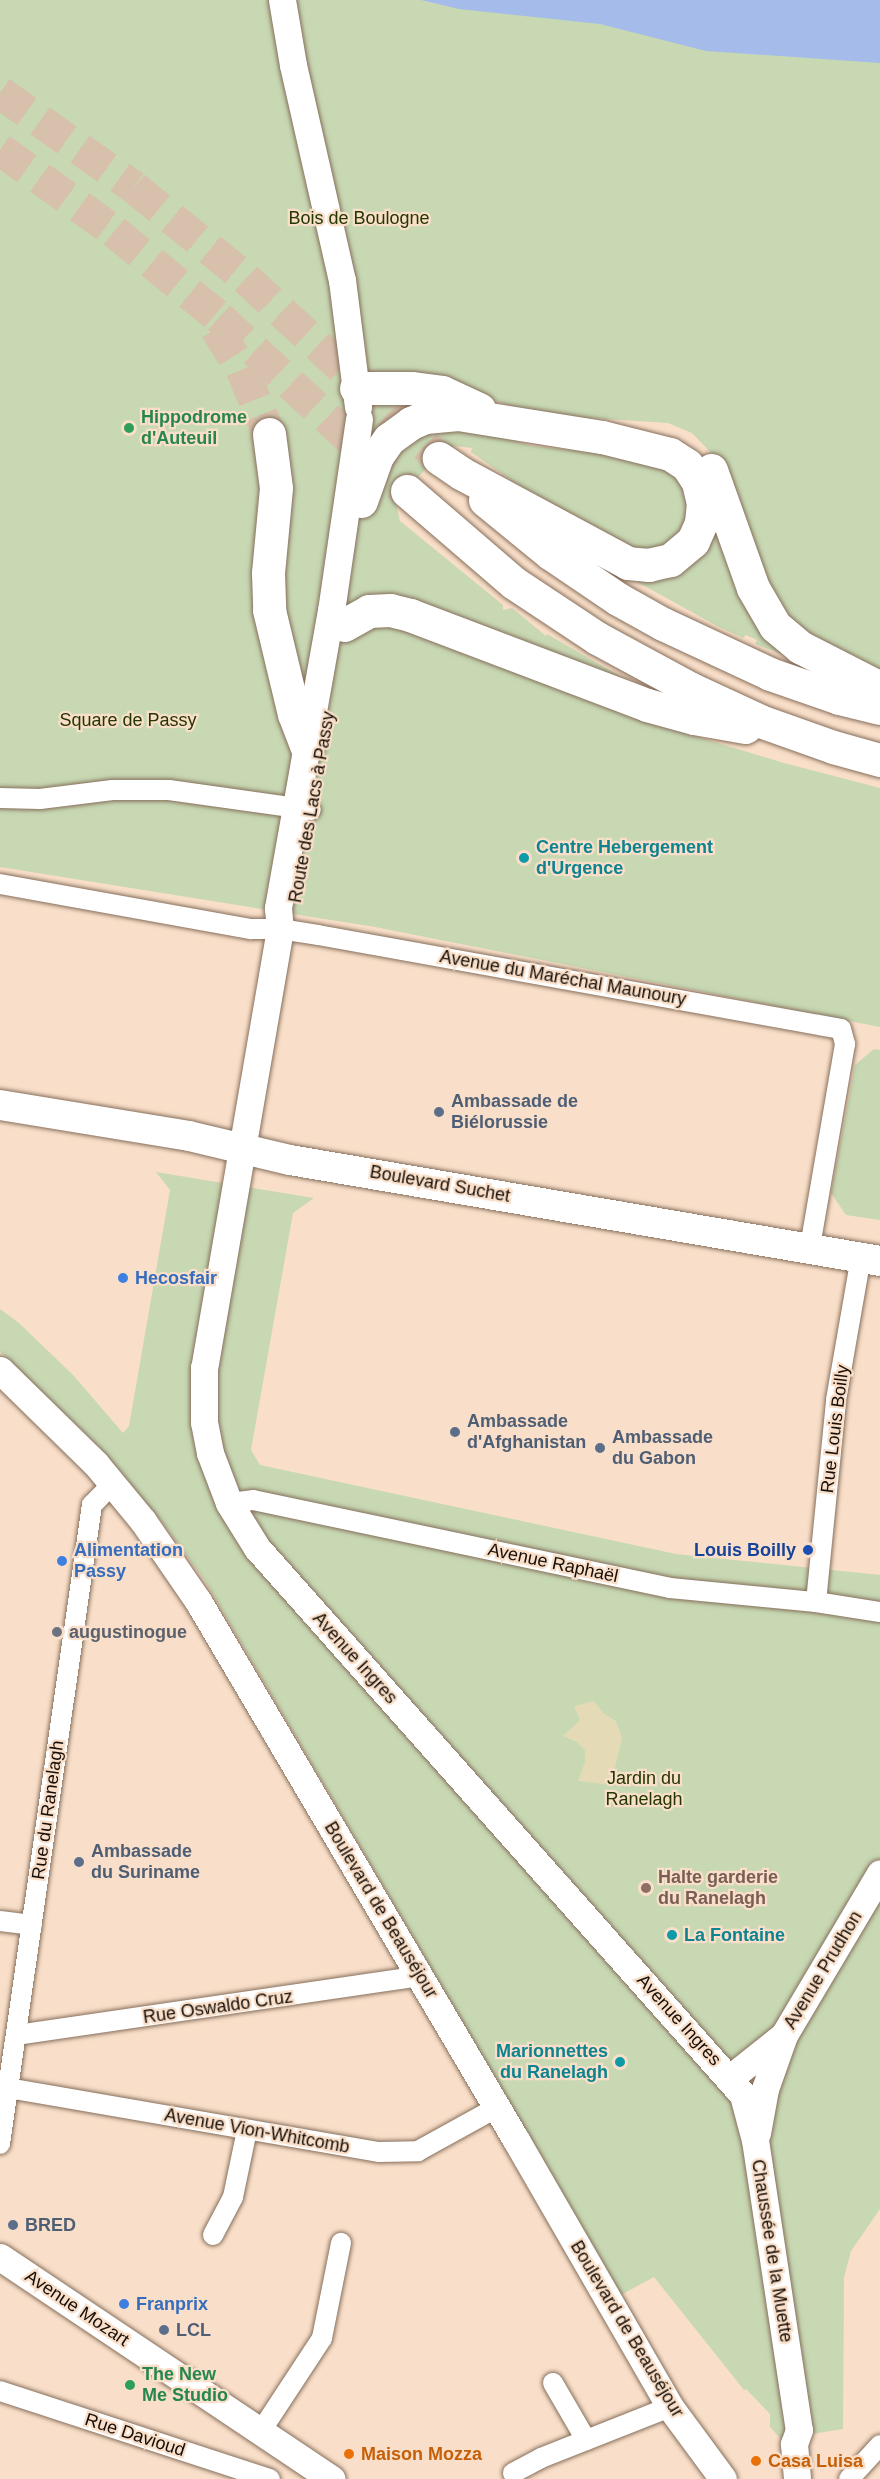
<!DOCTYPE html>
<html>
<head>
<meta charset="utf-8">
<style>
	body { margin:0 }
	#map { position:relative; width:880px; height:2479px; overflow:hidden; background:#f9dfc9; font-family:Helvetica,sans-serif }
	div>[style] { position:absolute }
	.green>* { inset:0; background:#c7d8b3 }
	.sand>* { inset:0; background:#e4dbb6 }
	.water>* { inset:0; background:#a5bceb }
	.highway-tunnel>* { height:33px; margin-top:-16.5px; transform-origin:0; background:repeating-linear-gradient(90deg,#d7c0ac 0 33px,transparent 0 49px) }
	.roads { filter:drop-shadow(0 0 2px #866f5c) drop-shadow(0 0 2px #866f5c) }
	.street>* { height:20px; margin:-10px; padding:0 10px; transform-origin:10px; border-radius:10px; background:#fff }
	.secondary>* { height:27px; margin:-13.5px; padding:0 13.5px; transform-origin:13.5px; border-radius:13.5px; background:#fff }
	.primary>* { height:30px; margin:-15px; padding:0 15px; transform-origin:15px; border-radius:15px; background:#fff }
	.highway>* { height:33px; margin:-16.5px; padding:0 16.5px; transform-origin:16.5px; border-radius:16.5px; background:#fff }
	.dots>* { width:16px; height:16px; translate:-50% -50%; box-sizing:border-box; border:3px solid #f9dfc9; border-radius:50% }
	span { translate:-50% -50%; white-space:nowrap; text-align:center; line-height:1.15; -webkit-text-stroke:4.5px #f9dfc9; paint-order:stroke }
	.park-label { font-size:18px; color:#243700 }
	.leisure-label { font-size:18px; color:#27864d; font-weight:700 }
	.left { translate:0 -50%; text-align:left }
	.street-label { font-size:18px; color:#160e07 }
	.culture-label { font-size:18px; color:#0d838f; font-weight:700 }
	.right { translate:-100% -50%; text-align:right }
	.service-label { font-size:18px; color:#4e5e75; font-weight:700 }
	.shop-label { font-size:18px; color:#366cbe; font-weight:700 }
	.transit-label { font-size:18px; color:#164399; font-weight:700 }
	.worship-label { font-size:18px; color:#5b616d; font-weight:700 }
	.education-label { font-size:18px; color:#785e54; font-weight:700 }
	.food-label { font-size:18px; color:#c56008; font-weight:700 }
</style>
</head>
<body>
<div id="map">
	<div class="green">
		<div style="clip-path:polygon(0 0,880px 0,880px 674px,782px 618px,716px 458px,692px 433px,668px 423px,558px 416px,524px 410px,493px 400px,480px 431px,532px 446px,645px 458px,687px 481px,689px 528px,646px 556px,531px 494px,471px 452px,472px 448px,454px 446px,442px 452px,399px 497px,396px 504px,400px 521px,503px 605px,503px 610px,512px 608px,546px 636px,547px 634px,644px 690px,440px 642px,688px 734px,784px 763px,880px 788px,880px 1027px,375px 927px,0 867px)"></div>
		<div style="clip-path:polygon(712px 512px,800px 661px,755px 644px,757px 640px,746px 635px,743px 638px,719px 627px,621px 573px)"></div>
		<div style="clip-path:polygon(874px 1049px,880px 1050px,880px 1220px,846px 1215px,831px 1193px,855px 1065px)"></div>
		<div style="clip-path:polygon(156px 1172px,314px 1198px,293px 1213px,251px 1450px,260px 1465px,676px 1554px,880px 1575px,880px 2209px,851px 2251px,844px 2277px,843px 2429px,781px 2439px,770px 2427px,770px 2414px,746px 2389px,744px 2390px,654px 2277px,619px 2296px,495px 2077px,205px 1581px,163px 1523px,98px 1446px,0 1352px,0 1309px,19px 1323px,74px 1376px,123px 1433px,129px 1426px,170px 1190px)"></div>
	</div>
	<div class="sand">
		<div style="clip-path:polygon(594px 1701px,603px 1713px,616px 1721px,622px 1738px,611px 1785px,578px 1781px,585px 1762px,585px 1750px,577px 1742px,563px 1736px,580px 1720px,574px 1706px)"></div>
	</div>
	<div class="water">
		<div style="clip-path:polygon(421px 0,880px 0,880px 63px,706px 51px,600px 24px,459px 9px)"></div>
	</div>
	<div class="highway-tunnel">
		<div style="left:0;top:92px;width:164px;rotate:35.3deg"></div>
		<div style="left:134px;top:187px;width:144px;rotate:39.1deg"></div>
		<div style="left:246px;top:278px;width:264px;rotate:43deg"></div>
		<div style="left:0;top:149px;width:140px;rotate:35.7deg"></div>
		<div style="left:114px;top:231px;width:136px;rotate:39.3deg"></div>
		<div style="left:219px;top:317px;width:256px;rotate:42.8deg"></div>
		<div style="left:216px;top:328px;width:49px;rotate:57.6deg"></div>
		<div style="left:242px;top:369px;width:70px;rotate:67.4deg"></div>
	</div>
	<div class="roads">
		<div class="street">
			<div style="left:0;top:798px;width:40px;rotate:1.4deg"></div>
			<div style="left:40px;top:799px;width:73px;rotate:-7.1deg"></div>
			<div style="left:112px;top:790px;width:57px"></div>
			<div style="left:169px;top:790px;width:143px;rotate:8deg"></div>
			<div style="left:0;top:884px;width:255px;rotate:10.2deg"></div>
			<div style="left:251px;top:929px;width:29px"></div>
			<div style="left:280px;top:929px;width:38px;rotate:9deg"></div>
			<div style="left:318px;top:935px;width:531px;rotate:10.19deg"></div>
			<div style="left:841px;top:1029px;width:16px;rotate:75deg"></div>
			<div style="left:845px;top:1044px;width:206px;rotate:99.8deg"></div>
			<div style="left:229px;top:1503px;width:24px;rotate:-7deg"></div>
			<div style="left:253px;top:1500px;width:426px;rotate:11.9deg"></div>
			<div style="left:670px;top:1588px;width:147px;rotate:5.5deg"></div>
			<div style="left:816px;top:1602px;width:65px;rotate:8.9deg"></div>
			<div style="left:816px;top:1602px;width:203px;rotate:-84.3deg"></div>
			<div style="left:836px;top:1400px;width:145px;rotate:-80.1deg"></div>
			<div style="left:0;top:1921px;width:32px;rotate:7deg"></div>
			<div style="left:17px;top:2035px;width:406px;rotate:-8.3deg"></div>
			<div style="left:8px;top:2088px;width:376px;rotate:9.8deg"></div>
			<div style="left:379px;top:2152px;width:39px;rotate:-1deg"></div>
			<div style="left:418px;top:2151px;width:89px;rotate:-28.9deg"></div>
			<div style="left:0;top:2144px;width:646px;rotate:-81.81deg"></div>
			<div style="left:92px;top:1505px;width:29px;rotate:-46deg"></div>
			<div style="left:213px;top:2235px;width:43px;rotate:-62.2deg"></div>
			<div style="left:233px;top:2197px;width:68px;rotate:-78.2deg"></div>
			<div style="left:553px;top:2383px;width:66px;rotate:59.9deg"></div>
			<div style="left:0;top:2391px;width:284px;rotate:18.1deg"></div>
			<div style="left:261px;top:2431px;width:111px;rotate:-56.7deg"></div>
			<div style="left:322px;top:2338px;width:97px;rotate:-78.7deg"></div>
			<div style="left:513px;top:2473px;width:32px;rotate:-28deg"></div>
			<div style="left:541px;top:2458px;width:139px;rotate:-21.6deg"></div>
			<div style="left:849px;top:2479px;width:46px;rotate:-47.6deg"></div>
		</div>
		<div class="secondary">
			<div style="left:282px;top:0;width:66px;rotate:80.4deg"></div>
			<div style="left:293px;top:65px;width:221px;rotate:77.2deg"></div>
			<div style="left:342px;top:280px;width:128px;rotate:82.8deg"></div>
			<div style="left:359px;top:419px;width:193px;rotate:98.3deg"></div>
			<div style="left:331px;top:610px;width:303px;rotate:100.1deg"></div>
			<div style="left:278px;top:908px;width:21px;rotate:85deg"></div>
			<div style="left:280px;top:929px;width:445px;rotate:99.8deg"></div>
			<div style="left:204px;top:1367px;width:55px;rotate:90deg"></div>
			<div style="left:204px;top:1422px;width:32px;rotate:79deg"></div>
			<div style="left:210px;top:1453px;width:53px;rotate:69.2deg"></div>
			<div style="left:229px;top:1503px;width:53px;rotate:58.1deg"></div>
			<div style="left:257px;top:1548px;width:732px;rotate:48.38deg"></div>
			<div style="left:743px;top:2095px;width:47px;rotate:75.1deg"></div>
			<div style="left:755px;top:2140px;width:293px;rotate:81.4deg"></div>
			<div style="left:799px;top:2430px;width:15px;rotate:110deg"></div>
			<div style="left:794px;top:2444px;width:35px;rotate:85deg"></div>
			<div style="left:0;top:1370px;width:134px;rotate:44.4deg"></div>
			<div style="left:96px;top:1464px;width:74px;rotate:50.5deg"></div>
			<div style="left:143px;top:1521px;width:97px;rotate:55.5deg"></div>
			<div style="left:198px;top:1601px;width:626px;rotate:59.46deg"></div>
			<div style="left:516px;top:2140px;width:308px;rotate:60deg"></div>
			<div style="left:670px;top:2407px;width:89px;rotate:53.6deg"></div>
			<div style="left:730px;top:2078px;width:69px;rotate:-38.5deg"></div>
			<div style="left:757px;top:2133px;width:45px;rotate:-79.7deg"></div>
			<div style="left:765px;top:2089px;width:57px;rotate:-70.6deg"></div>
			<div style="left:784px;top:2035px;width:188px;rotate:-59.3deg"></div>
			<div style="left:0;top:2257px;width:399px;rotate:33.8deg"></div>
		</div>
		<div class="primary">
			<div style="left:0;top:1105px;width:192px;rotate:9.3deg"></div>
			<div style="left:189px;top:1136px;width:104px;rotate:13.4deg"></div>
			<div style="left:290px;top:1160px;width:599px;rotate:9.71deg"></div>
		</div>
		<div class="highway">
			<div style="left:356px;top:388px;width:55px"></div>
			<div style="left:411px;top:388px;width:31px;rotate:7deg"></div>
			<div style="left:442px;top:392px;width:41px;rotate:24.7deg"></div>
			<div style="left:269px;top:434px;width:54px;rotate:82.6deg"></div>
			<div style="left:276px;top:488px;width:85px;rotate:95.4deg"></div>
			<div style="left:268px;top:573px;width:37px;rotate:88deg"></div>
			<div style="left:269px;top:610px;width:107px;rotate:76.5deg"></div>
			<div style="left:294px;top:714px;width:36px;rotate:69deg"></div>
			<div style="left:711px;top:470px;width:125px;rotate:70.4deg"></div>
			<div style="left:753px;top:588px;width:44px;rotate:59.9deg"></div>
			<div style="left:775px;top:626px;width:33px;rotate:40deg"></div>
			<div style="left:800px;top:647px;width:90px;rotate:27.1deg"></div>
			<div style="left:407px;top:491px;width:141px;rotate:40.7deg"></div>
			<div style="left:514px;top:583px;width:100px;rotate:33.5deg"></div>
			<div style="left:597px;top:638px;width:105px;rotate:28.5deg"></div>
			<div style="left:689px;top:688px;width:78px;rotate:24.9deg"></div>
			<div style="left:760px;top:721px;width:77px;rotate:19.6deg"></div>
			<div style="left:833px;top:747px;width:49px;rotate:15.5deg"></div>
			<div style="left:485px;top:500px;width:84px;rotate:39.2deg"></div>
			<div style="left:550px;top:553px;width:82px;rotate:34.1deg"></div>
			<div style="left:618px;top:599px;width:51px;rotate:29.1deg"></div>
			<div style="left:663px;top:624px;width:118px;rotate:25deg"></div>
			<div style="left:770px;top:674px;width:73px;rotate:19.2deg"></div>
			<div style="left:839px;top:698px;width:42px;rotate:13.7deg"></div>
			<div style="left:361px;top:501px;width:48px;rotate:-70.4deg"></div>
			<div style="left:377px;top:456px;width:21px;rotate:-55deg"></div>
			<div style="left:389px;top:439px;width:27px;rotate:-36deg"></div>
			<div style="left:411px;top:423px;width:15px;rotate:-23deg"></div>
			<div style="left:425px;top:417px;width:33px;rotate:-5deg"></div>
			<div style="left:458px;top:414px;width:146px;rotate:9.1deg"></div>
			<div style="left:602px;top:437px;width:70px;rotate:14deg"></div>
			<div style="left:670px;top:454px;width:20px;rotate:33deg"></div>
			<div style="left:687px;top:465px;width:20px;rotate:57deg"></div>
			<div style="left:698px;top:482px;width:22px;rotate:77deg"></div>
			<div style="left:703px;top:503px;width:20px;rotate:96deg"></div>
			<div style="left:701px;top:523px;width:20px;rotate:114deg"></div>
			<div style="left:693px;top:541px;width:30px;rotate:140deg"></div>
			<div style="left:670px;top:560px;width:22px;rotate:167deg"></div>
			<div style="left:649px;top:565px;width:21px;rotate:-175deg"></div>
			<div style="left:628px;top:563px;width:190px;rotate:-151.7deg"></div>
			<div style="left:461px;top:473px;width:27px;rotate:-146deg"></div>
			<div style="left:344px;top:625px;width:29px;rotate:-29deg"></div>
			<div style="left:369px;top:611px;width:21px;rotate:-3deg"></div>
			<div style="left:390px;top:610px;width:21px;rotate:14deg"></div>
			<div style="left:410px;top:615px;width:254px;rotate:20.8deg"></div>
			<div style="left:647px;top:705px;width:49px;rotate:15.5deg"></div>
			<div style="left:694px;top:718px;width:52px;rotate:10deg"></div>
		</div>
	</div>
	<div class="dots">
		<div style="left:129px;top:428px;background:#2e9e5b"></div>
		<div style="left:524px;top:858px;background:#0f9aa8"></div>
		<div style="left:439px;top:1112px;background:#5c6f8a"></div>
		<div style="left:123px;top:1278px;background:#3f7fe0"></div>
		<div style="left:455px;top:1432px;background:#5c6f8a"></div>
		<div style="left:600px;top:1448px;background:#5c6f8a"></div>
		<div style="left:808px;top:1550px;background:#1a4fb4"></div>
		<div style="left:62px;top:1561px;background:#3f7fe0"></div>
		<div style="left:57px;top:1632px;background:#6b7280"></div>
		<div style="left:79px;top:1862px;background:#5c6f8a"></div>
		<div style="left:646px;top:1888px;background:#8d6e63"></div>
		<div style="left:672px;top:1935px;background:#0f9aa8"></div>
		<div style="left:620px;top:2062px;background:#0f9aa8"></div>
		<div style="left:13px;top:2225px;background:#5c6f8a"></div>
		<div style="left:124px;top:2304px;background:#3f7fe0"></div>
		<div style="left:164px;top:2330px;background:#5c6f8a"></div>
		<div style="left:130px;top:2385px;background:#2e9e5b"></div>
		<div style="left:349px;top:2454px;background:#e8710a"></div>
		<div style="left:756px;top:2461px;background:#e8710a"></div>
	</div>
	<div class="park-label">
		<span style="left:359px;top:218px">Bois de Boulogne</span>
		<span style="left:128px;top:720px">Square de Passy</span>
		<span style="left:644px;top:1789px">Jardin du<br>Ranelagh</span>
	</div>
	<div class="leisure-label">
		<span class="left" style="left:141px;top:428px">Hippodrome<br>d'Auteuil</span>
		<span class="left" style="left:142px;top:2385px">The New<br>Me Studio</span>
	</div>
	<div class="street-label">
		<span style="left:312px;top:807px;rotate:-80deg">Route des Lacs à Passy</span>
		<span style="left:563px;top:978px;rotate:10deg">Avenue du Maréchal Maunoury</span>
		<span style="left:440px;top:1184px;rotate:10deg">Boulevard Suchet</span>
		<span style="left:835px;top:1429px;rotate:-83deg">Rue Louis Boilly</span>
		<span style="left:553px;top:1563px;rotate:12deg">Avenue Raphaël</span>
		<span style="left:355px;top:1658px;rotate:48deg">Avenue Ingres</span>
		<span style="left:48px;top:1810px;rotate:-82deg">Rue du Ranelagh</span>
		<span style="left:381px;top:1910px;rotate:59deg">Boulevard de Beauséjour</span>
		<span style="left:823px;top:1970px;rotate:-59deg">Avenue Prudhon</span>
		<span style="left:218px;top:2007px;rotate:-8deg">Rue Oswaldo Cruz</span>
		<span style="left:679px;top:2020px;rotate:48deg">Avenue Ingres</span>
		<span style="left:257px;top:2131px;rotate:10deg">Avenue Vion-Whitcomb</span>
		<span style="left:772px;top:2251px;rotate:81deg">Chaussée de la Muette</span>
		<span style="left:77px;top:2308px;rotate:34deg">Avenue Mozart</span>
		<span style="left:627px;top:2329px;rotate:59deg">Boulevard de Beauséjour</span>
		<span style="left:135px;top:2435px;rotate:18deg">Rue Davioud</span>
	</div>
	<div class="culture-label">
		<span class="left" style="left:536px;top:858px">Centre Hebergement<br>d'Urgence</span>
		<span class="left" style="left:684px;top:1935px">La Fontaine</span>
		<span class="right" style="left:608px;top:2062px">Marionnettes<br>du Ranelagh</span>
	</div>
	<div class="service-label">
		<span class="left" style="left:451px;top:1112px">Ambassade de<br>Biélorussie</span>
		<span class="left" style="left:467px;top:1432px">Ambassade<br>d'Afghanistan</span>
		<span class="left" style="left:612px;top:1448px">Ambassade<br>du Gabon</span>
		<span class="left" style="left:91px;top:1862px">Ambassade<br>du Suriname</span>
		<span class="left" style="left:25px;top:2225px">BRED</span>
		<span class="left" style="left:176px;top:2330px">LCL</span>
	</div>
	<div class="shop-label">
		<span class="left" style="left:135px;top:1278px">Hecosfair</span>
		<span class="left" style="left:74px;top:1561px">Alimentation<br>Passy</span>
		<span class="left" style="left:136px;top:2304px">Franprix</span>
	</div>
	<div class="transit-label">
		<span class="right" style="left:796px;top:1550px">Louis Boilly</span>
	</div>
	<div class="worship-label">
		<span class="left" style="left:69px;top:1632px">augustinogue</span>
	</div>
	<div class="education-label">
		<span class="left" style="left:658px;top:1888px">Halte garderie<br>du Ranelagh</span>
	</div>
	<div class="food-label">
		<span class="left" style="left:361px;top:2454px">Maison Mozza</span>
		<span class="left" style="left:768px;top:2461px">Casa Luisa</span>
	</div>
</div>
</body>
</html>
